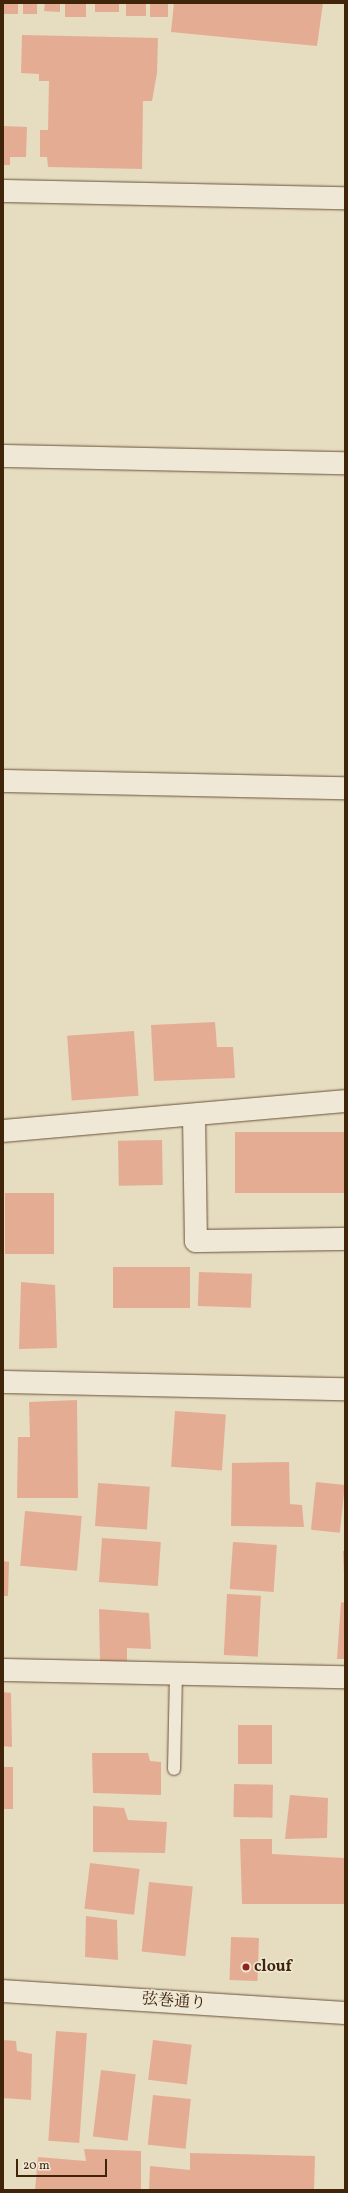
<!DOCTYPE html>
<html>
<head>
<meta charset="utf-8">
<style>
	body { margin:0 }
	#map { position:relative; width:348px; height:2193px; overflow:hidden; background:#e6dcc0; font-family:Vollkorn,"Noto Serif JP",serif }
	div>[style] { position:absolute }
	.building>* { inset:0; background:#e5ac94; transform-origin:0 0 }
	.roads { filter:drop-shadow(0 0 1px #6a5338) drop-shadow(0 0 1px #6a5338) }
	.service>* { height:12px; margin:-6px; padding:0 6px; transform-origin:6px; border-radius:6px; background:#efe8d6 }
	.minor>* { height:22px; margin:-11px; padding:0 11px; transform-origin:11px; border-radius:11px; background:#efe8d6 }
	.tertiary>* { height:22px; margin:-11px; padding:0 11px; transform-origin:11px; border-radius:11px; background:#efe8d6 }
	.dots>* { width:11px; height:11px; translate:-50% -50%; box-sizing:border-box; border:2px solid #efe8d6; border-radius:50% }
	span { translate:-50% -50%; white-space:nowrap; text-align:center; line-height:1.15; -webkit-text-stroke:3px #efe8d6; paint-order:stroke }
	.poi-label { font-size:16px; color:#40250a; font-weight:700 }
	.left { translate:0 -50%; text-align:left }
	.street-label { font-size:16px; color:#40250a }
	.frame { position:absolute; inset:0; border:4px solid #40250a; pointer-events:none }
	.scale { position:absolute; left:16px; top:2159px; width:91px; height:18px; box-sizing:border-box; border:2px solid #40250a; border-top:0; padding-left:5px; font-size:12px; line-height:14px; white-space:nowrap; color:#40250a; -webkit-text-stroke:3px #efe8d6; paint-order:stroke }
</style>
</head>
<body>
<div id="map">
	<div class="building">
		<div style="left:3px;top:3px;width:15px;height:11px"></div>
		<div style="left:23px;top:3px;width:14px;height:11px"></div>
		<div style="clip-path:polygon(45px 3px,60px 3px,60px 12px,44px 11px)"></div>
		<div style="left:65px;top:3px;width:21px;height:14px"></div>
		<div style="left:95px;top:3px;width:24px;height:9px"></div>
		<div style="left:126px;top:3px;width:20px;height:13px"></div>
		<div style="left:150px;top:3px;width:18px;height:14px"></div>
		<div style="clip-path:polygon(174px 3px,323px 3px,317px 46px,171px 32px)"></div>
		<div style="clip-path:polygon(22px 35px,158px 38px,157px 73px,152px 101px,143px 101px,142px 169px,48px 167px,47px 157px,40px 157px,40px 130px,48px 130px,49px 81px,39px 81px,39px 74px,21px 73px)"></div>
		<div style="clip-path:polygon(3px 126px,27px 127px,26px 157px,10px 157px,10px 165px,3px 165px)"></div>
		<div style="clip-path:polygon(215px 1022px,217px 1047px,233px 1047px,235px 1078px,154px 1081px,151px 1025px)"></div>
		<div style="left:134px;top:1031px;width:65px;height:67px;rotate:86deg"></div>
		<div style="left:345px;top:1132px;width:61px;height:110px;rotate:90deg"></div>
		<div style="left:162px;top:1140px;width:45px;height:44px;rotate:89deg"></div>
		<div style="left:5px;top:1193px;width:49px;height:61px"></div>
		<div style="left:113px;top:1267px;width:77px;height:41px"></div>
		<div style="left:199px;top:1272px;width:53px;height:34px;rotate:2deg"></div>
		<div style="clip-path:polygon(21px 1282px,55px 1285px,57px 1348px,19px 1349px)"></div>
		<div style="clip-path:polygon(77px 1400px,78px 1498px,17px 1498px,18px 1437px,30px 1437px,29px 1402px)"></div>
		<div style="left:175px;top:1411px;width:51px;height:56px;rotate:4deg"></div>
		<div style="clip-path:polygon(289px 1462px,290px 1504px,302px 1505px,304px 1527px,231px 1526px,232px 1463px)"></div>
		<div style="left:316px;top:1482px;width:29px;height:48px;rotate:6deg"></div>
		<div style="left:98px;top:1483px;width:52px;height:43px;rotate:4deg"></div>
		<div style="left:25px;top:1511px;width:57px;height:55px;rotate:5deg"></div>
		<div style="left:102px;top:1538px;width:59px;height:44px;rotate:4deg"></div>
		<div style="left:233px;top:1542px;width:44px;height:47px;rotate:4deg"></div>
		<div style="clip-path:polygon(343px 1551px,345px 1551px,345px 1574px,344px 1574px)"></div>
		<div style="clip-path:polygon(3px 1561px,9px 1562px,8px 1596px,3px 1596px)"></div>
		<div style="left:227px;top:1594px;width:34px;height:61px;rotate:3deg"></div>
		<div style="clip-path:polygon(341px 1602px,345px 1603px,345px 1659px,337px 1659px)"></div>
		<div style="clip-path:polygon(99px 1609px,149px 1613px,151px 1649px,127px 1648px,127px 1661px,100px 1663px)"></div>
		<div style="clip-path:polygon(3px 1692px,11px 1693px,12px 1747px,3px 1746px)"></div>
		<div style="left:238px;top:1725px;width:34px;height:39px"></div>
		<div style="clip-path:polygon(92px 1753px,148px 1753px,150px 1761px,161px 1762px,161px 1795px,93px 1793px)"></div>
		<div style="left:3px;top:1767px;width:10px;height:42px"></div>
		<div style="left:234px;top:1784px;width:39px;height:33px;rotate:1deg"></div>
		<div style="clip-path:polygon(290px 1795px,328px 1798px,327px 1838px,285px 1839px)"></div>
		<div style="clip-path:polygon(93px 1806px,124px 1808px,128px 1820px,167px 1822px,165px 1853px,93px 1852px)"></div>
		<div style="clip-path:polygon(240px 1839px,272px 1839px,272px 1854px,345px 1858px,345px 1904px,242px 1904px)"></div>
		<div style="left:90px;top:1863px;width:50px;height:46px;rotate:7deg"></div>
		<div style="left:149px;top:1882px;width:44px;height:70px;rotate:6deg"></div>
		<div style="clip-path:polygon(86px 1916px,117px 1920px,118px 1960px,85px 1957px)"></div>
		<div style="left:231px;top:1937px;width:28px;height:43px;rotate:2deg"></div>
		<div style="left:56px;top:2031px;width:31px;height:110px;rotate:4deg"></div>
		<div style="clip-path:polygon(3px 2040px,16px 2041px,17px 2051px,32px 2054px,31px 2100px,3px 2098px)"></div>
		<div style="left:153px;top:2040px;width:39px;height:40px;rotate:7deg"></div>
		<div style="left:101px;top:2070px;width:35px;height:67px;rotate:7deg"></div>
		<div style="left:153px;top:2095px;width:38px;height:50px;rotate:6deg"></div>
		<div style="clip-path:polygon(84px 2149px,141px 2151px,141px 2190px,35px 2190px,38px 2157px,86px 2161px)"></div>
		<div style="clip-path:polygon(190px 2153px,315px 2156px,314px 2190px,149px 2190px,150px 2166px,190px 2170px)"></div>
	</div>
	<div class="roads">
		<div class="service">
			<div style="left:174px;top:1769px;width:94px;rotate:-88.8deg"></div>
		</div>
		<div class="minor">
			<div style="left:3px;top:191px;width:342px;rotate:1.2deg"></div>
			<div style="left:3px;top:456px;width:342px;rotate:1.2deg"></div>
			<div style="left:3px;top:781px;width:342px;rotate:1.2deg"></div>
			<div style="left:194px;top:1116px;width:125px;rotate:89.1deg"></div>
			<div style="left:196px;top:1241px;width:149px;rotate:-0.8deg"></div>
			<div style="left:3px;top:1131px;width:343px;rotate:-5deg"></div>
			<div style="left:3px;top:1382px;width:342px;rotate:1.2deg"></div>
			<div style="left:3px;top:1670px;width:342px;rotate:1.2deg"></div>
		</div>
		<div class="tertiary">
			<div style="left:3px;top:1991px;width:343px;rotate:3.7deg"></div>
		</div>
	</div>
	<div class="dots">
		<div style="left:246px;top:1967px;background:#8f2418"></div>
	</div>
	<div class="poi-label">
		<span class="left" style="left:254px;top:1967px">clouf</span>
	</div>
	<div class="street-label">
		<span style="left:174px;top:2002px;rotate:4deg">弦巻通り</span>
	</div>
	<div class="frame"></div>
	<div class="scale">20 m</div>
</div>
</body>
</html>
